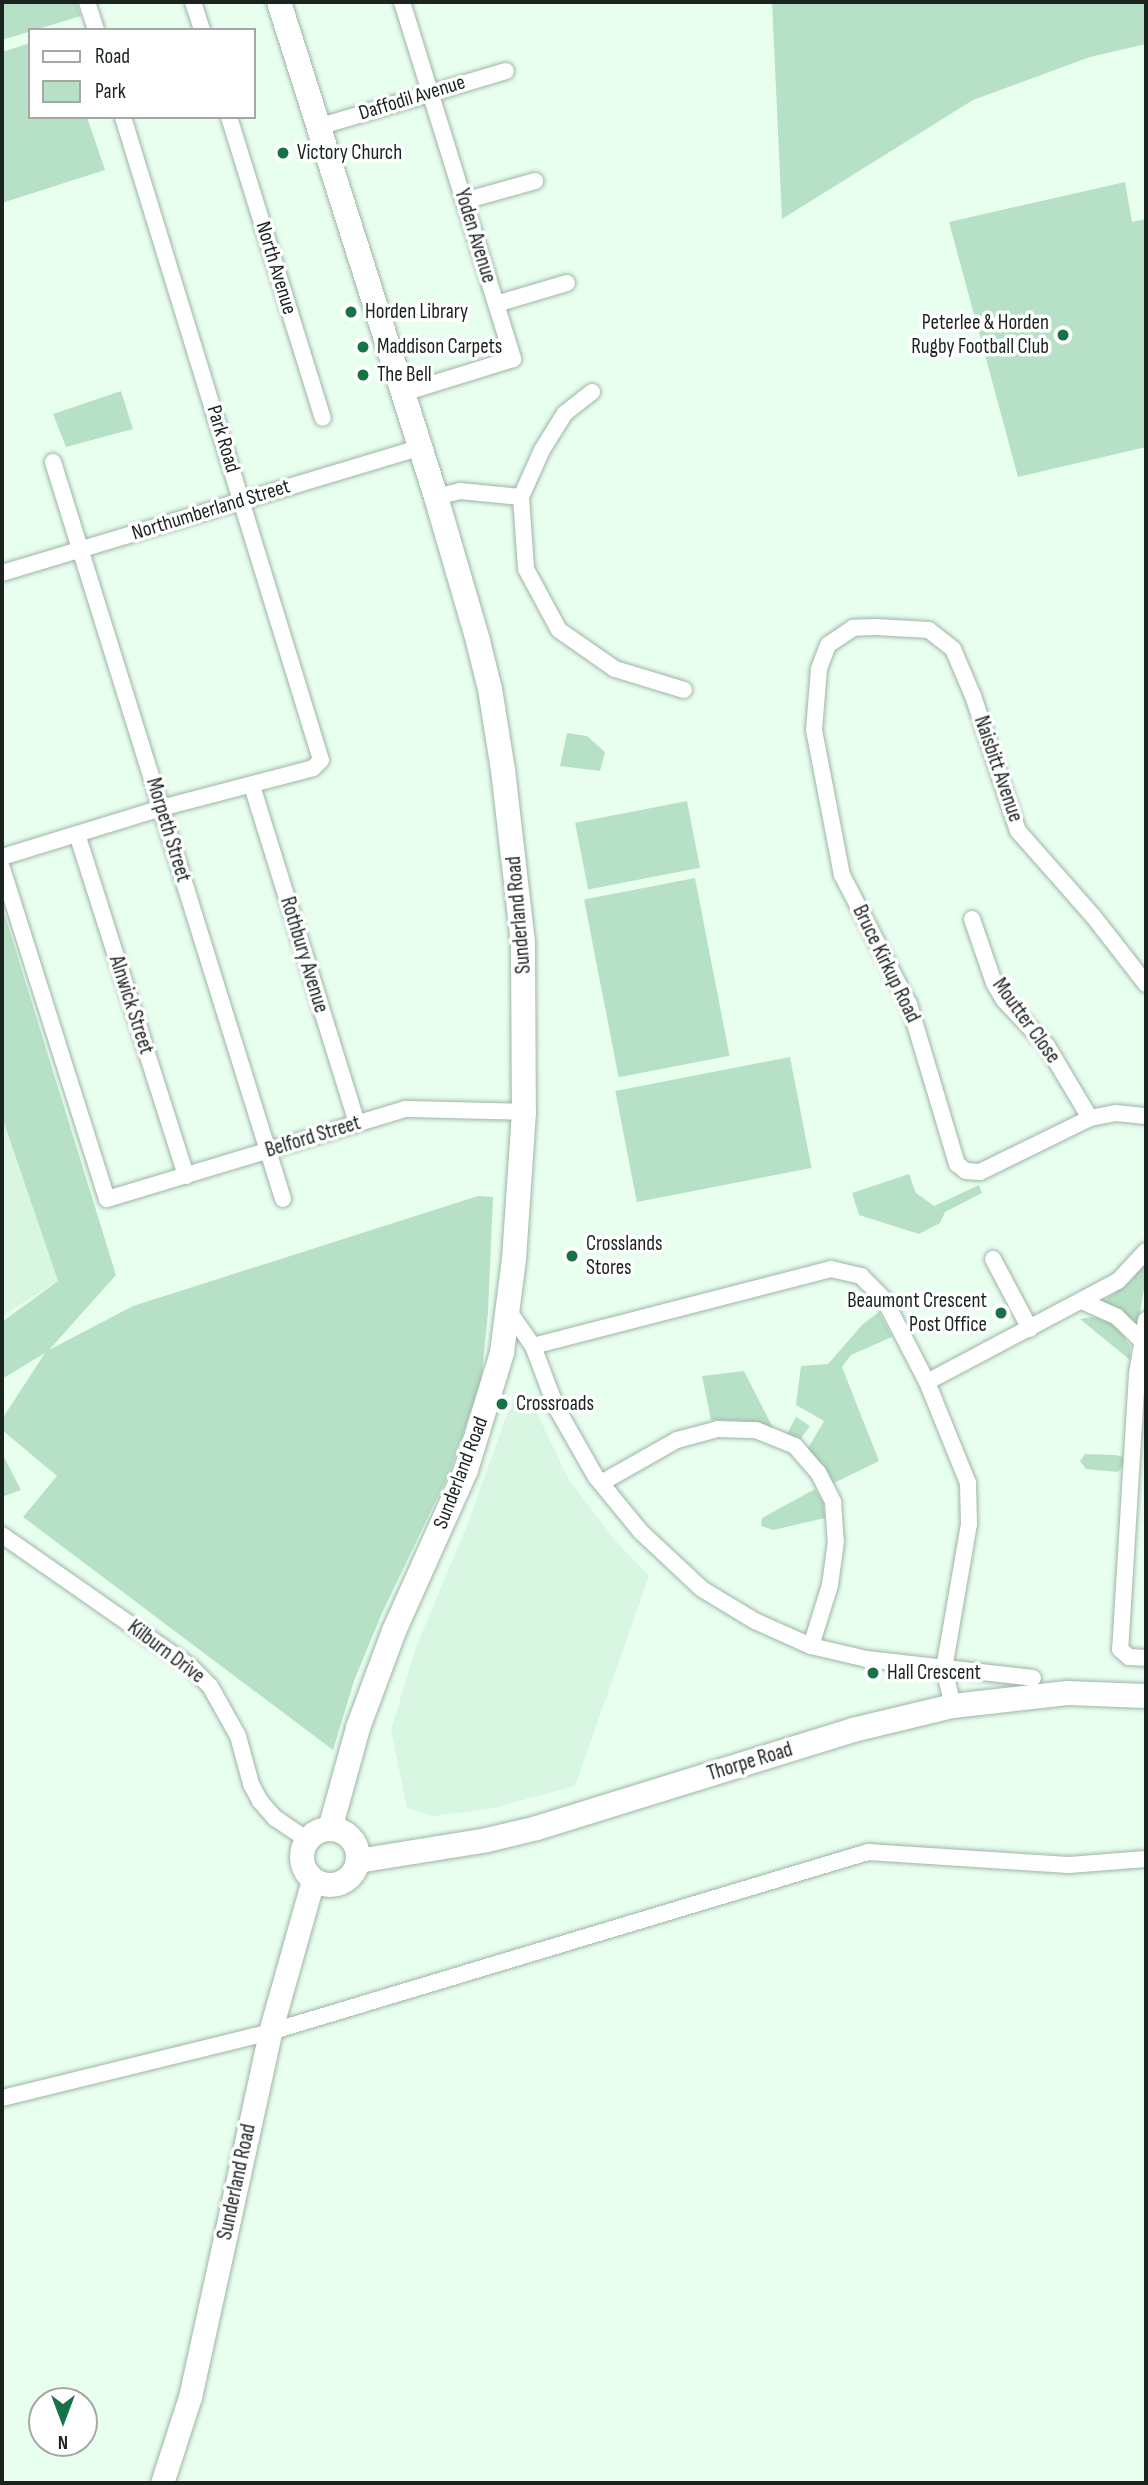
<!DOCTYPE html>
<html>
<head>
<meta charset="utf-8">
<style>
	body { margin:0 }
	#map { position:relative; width:1148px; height:2485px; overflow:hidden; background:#e8fff0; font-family:"Sofia Sans Condensed",sans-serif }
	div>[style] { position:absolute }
	.built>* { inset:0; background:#d8f6e2 }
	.green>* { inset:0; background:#b7e1c6; transform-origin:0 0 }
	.roads { filter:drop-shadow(0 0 2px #9fb4a6) drop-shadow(0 0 2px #9fb4a6) }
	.street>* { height:16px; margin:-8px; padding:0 8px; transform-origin:8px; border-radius:8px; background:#fff }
	.secondary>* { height:23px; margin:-11.5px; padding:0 11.5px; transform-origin:11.5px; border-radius:11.5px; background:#fff }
	.primary>* { height:24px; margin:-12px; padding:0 12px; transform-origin:12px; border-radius:12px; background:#fff }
	.primary>.ring { margin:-12px; padding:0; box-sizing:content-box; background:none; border:24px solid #fff; border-radius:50% }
	.dots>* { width:19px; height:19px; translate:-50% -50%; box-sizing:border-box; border:4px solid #fff; border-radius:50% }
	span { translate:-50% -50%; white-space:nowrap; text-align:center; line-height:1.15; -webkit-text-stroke:7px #fff; paint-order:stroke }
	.street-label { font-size:21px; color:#1b231e }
	.poi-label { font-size:21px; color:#1b231e }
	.left { translate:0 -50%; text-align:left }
	.right { translate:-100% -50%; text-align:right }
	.frame { position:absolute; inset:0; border:4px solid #1b231e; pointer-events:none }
	.legend { position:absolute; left:28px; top:28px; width:228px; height:91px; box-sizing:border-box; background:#fff; border:2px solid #a4a7a5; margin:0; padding:9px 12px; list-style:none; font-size:21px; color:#1b231e }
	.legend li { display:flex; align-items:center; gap:14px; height:35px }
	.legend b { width:35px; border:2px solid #a4a7a5 }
	.north { position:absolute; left:28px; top:2387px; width:70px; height:70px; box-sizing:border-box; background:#fff; border:2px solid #a4a7a5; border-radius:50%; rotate:180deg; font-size:19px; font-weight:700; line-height:28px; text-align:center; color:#1b231e }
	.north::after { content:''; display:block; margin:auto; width:24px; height:32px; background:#177246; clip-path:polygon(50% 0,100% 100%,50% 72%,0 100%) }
</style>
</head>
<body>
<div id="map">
	<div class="built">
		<div style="clip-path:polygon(2px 1117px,58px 1281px,2px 1316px)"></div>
		<div style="clip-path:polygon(513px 1397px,532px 1402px,568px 1478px,614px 1539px,649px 1576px,575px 1786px,489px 1809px,434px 1816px,407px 1808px,391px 1730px,416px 1647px,468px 1523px)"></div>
	</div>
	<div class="green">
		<div style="clip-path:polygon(2px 2px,76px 2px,81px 16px,2px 40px)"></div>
		<div style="clip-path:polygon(772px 2px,1146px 2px,1146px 44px,1090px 57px,973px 100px,782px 219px)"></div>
		<div style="clip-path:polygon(30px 43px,30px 117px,87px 117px,105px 170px,2px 203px,2px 52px)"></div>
		<div style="clip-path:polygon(1125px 182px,1132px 222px,1146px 219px,1146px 447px,1018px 477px,949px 222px)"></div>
		<div style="clip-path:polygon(121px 391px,133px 429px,66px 447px,53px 414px)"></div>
		<div style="clip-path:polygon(567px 733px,587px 736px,605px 752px,600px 771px,560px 766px)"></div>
		<div style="left:687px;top:801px;width:68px;height:114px;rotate:79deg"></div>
		<div style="left:695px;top:878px;width:181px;height:113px;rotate:79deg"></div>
		<div style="clip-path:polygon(2px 906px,116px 1275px,49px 1350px,133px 1306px,478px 1196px,493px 1197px,488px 1313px,481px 1381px,450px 1471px,382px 1613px,354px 1681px,333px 1750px,23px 1517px,57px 1476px,2px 1430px,2px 1419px,45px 1353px,2px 1379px,2px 1322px,58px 1281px,2px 1117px)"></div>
		<div style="left:790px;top:1057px;width:113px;height:178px;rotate:79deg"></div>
		<div style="clip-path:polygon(909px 1174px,916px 1193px,934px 1206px,979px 1185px,982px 1193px,945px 1212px,940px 1223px,919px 1234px,859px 1215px,852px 1193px)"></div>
		<div style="clip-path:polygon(1146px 1261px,1146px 1277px,1138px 1325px,1101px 1303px,1130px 1282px)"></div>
		<div style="clip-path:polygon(879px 1312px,892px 1337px,851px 1355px,842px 1367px,879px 1461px,834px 1483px,807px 1450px,824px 1421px,796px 1405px,801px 1366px,828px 1364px,863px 1324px)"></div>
		<div style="clip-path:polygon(1092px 1317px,1111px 1322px,1119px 1329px,1130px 1346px,1130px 1360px,1080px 1319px)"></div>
		<div style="clip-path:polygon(744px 1371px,773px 1428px,741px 1421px,711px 1420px,702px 1376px)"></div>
		<div style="clip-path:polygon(796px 1417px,810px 1426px,799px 1441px,787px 1434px)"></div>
		<div style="clip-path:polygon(2px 1453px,21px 1490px,2px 1497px)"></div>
		<div style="clip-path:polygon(1085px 1454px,1116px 1455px,1123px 1457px,1125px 1463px,1118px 1472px,1086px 1469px,1080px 1461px)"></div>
		<div style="clip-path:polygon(815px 1489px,823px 1502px,825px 1518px,773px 1530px,761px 1526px,762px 1518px)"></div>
	</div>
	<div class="roads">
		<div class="street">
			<div style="left:87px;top:2px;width:29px;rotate:72deg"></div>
			<div style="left:193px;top:2px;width:29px;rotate:72deg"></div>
			<div style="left:402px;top:2px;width:374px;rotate:72.7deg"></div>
			<div style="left:513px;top:359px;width:115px;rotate:162.8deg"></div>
			<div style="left:229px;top:117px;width:315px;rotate:72.7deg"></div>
			<div style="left:318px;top:127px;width:196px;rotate:-16.6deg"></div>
			<div style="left:464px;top:201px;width:74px;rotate:-15.7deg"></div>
			<div style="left:496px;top:304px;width:74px;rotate:-16.5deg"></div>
			<div style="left:592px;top:392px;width:34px;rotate:142deg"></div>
			<div style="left:565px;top:413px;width:44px;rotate:121.9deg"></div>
			<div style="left:542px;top:450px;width:51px;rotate:114.1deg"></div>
			<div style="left:521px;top:497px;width:72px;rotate:86deg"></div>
			<div style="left:526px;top:569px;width:69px;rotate:61.6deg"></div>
			<div style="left:559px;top:630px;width:68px;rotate:34.9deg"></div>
			<div style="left:615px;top:669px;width:72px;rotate:16.9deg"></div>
			<div style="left:53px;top:462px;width:772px;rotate:72.67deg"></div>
			<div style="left:436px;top:497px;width:25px;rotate:-14deg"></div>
			<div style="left:460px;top:491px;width:61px;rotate:5.6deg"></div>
			<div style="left:2px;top:573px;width:435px;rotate:-16.7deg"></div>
			<div style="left:252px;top:786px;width:353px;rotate:72.7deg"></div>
			<div style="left:77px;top:834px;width:359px;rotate:72.3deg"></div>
			<div style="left:2px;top:857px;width:166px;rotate:-17.1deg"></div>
			<div style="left:161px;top:808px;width:157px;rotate:-14.7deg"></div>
			<div style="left:313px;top:768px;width:11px;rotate:-45deg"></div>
			<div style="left:321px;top:760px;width:673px;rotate:-107.12deg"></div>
			<div style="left:2px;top:868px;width:347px;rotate:72.4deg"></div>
			<div style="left:107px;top:1199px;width:311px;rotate:-16.8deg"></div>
			<div style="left:405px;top:1109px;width:119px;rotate:1.4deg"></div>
			<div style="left:972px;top:919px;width:68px;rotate:71deg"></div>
			<div style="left:994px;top:983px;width:20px;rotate:60deg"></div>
			<div style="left:1004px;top:1000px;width:63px;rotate:46.9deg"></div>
			<div style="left:1047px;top:1046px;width:84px;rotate:59.2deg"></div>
			<div style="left:1146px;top:984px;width:86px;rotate:-127.9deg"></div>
			<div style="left:1093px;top:916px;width:113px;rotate:-131.4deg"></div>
			<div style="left:1018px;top:831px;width:142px;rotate:-108.4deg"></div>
			<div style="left:973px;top:696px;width:51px;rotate:-113.1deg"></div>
			<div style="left:953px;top:649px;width:31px;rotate:-142deg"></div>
			<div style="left:929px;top:630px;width:53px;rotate:-176.8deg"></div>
			<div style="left:876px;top:627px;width:23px;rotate:178deg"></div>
			<div style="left:853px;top:628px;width:30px;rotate:146deg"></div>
			<div style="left:828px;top:645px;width:26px;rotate:111deg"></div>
			<div style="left:819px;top:669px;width:61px;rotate:94.7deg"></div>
			<div style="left:814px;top:730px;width:148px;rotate:79.1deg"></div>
			<div style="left:842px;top:875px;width:145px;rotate:62.6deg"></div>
			<div style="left:909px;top:1004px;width:167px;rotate:73.3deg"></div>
			<div style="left:957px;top:1164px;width:11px;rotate:38deg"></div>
			<div style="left:966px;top:1171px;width:14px;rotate:4deg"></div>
			<div style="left:980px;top:1172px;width:123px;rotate:-26.1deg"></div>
			<div style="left:1090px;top:1118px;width:26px;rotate:-11deg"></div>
			<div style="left:1116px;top:1113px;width:30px;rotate:6deg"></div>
			<div style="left:993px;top:1259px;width:79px;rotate:62.1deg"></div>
			<div style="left:1084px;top:1302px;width:36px;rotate:24deg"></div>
			<div style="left:1117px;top:1317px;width:35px;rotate:44deg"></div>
			<div style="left:508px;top:1310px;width:44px;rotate:55.2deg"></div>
			<div style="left:533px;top:1346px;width:65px;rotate:69.3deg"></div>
			<div style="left:556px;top:1407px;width:81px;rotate:60.3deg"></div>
			<div style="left:596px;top:1477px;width:71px;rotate:50.7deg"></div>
			<div style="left:641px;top:1532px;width:83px;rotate:43.1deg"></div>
			<div style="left:702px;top:1589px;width:62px;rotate:31.1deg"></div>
			<div style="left:755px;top:1621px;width:61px;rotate:24.1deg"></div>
			<div style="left:811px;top:1646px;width:57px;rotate:13.1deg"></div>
			<div style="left:867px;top:1659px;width:167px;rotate:6.5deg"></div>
			<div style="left:1146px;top:1320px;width:55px;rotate:99.5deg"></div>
			<div style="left:1137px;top:1374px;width:276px;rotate:93.5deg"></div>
			<div style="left:1120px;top:1649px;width:12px;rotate:42deg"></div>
			<div style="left:1129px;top:1657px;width:17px;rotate:3deg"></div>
			<div style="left:533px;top:1346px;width:308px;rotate:-14.5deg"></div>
			<div style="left:831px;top:1269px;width:31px;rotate:13deg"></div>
			<div style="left:861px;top:1276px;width:33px;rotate:45deg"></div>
			<div style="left:884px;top:1299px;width:93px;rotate:62.6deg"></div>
			<div style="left:927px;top:1382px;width:109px;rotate:67.9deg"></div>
			<div style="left:968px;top:1483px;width:41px;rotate:88.6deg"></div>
			<div style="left:969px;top:1524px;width:146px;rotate:99.8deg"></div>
			<div style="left:944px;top:1668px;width:39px;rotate:77deg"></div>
			<div style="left:927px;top:1382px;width:216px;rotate:-27.9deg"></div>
			<div style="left:1118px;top:1281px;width:41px;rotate:-47deg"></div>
			<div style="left:601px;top:1483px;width:87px;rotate:-29.5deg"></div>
			<div style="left:677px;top:1440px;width:42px;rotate:-15deg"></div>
			<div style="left:718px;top:1429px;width:38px;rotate:2deg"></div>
			<div style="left:756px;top:1430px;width:42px;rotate:22.3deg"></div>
			<div style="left:795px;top:1446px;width:35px;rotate:49deg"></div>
			<div style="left:818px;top:1472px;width:34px;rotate:63deg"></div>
			<div style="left:833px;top:1502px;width:39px;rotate:86deg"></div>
			<div style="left:836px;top:1541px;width:44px;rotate:97.8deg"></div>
			<div style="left:830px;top:1585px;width:64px;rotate:107.3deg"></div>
			<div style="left:2px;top:1535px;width:229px;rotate:34.9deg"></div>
			<div style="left:190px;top:1666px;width:28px;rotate:45deg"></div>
			<div style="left:210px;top:1686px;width:57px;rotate:60.8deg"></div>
			<div style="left:238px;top:1736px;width:50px;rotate:74.8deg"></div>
			<div style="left:251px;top:1784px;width:19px;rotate:62deg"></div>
			<div style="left:260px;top:1801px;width:23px;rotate:49deg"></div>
			<div style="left:275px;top:1818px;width:40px;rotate:34deg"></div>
			<div style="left:2px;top:2098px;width:276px;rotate:-13.8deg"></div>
			<div style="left:270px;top:2032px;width:625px;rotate:-16.75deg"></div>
			<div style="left:868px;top:1852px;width:201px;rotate:3.7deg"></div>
			<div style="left:1069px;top:1865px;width:77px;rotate:-4.5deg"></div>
		</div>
		<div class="secondary">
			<div style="left:162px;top:2483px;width:90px;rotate:-72deg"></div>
			<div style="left:190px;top:2397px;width:374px;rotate:-77.6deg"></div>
			<div style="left:270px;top:2032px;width:158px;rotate:-74.2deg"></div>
		</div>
		<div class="primary">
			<div style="left:279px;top:2px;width:519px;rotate:72.4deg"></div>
			<div style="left:436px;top:497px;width:150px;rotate:73.7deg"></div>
			<div style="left:478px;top:641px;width:49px;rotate:76deg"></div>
			<div style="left:490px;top:689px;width:82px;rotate:80.9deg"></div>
			<div style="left:503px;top:770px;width:175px;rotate:83.4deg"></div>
			<div style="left:523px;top:944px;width:168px;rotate:89.7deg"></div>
			<div style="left:524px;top:1112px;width:147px;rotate:93.9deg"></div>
			<div style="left:514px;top:1259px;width:95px;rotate:97.3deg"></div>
			<div style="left:502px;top:1353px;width:122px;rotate:107.1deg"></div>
			<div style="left:466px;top:1470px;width:176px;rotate:114.1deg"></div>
			<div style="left:394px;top:1631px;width:103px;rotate:110.4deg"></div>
			<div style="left:358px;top:1728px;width:105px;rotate:105.5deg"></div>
			<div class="ring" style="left:302px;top:1829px;width:32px;height:32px"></div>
			<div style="left:358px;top:1861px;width:131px;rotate:-9.2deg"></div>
			<div style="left:487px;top:1840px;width:51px;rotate:-13.5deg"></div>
			<div style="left:537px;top:1828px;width:331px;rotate:-17.2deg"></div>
			<div style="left:853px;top:1730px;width:103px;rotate:-13.5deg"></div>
			<div style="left:953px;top:1706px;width:115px;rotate:-6.5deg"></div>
			<div style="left:1067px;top:1693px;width:79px;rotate:2.2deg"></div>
		</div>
	</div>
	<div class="dots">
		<div style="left:283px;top:153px;background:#177246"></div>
		<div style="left:351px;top:312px;background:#177246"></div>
		<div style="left:1063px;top:335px;background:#177246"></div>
		<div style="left:363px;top:347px;background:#177246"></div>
		<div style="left:363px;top:375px;background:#177246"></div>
		<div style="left:572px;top:1256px;background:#177246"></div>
		<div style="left:1001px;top:1313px;background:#177246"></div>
		<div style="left:502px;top:1404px;background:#177246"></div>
		<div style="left:873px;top:1673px;background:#177246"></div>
	</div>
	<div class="street-label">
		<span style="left:412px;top:98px;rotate:-17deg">Daffodil Avenue</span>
		<span style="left:475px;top:236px;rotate:73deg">Yoden Avenue</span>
		<span style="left:276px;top:268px;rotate:73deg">North Avenue</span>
		<span style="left:223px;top:439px;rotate:73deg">Park Road</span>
		<span style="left:211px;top:510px;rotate:-17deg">Northumberland Street</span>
		<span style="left:998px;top:769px;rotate:71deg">Naisbitt Avenue</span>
		<span style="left:168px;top:830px;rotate:73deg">Morpeth Street</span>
		<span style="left:519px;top:915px;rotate:-95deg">Sunderland Road</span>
		<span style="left:304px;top:955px;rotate:73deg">Rothbury Avenue</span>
		<span style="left:886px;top:964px;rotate:64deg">Bruce Kirkup Road</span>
		<span style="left:131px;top:1005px;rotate:72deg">Alnwick Street</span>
		<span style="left:1026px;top:1021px;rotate:54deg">Moutter Close</span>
		<span style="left:313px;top:1137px;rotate:-17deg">Belford Street</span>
		<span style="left:461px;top:1473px;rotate:-69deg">Sunderland Road</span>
		<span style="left:166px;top:1652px;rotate:37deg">Kilburn Drive</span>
		<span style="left:750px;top:1762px;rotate:-17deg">Thorpe Road</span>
		<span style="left:237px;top:2182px;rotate:-78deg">Sunderland Road</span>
	</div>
	<div class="poi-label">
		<span class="left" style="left:297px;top:153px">Victory Church</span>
		<span class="left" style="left:365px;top:312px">Horden Library</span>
		<span class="right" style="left:1049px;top:335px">Peterlee &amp; Horden<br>Rugby Football Club</span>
		<span class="left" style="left:377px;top:347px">Maddison Carpets</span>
		<span class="left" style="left:377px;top:375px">The Bell</span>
		<span class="left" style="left:586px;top:1256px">Crosslands<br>Stores</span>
		<span class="right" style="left:987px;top:1313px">Beaumont Crescent<br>Post Office</span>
		<span class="left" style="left:516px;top:1404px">Crossroads</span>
		<span class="left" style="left:887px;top:1673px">Hall Crescent</span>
	</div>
	<div class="frame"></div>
	<ul class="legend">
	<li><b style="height:9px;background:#fff"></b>Road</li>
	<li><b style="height:19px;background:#b7e1c6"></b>Park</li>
	</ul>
	<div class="north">N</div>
</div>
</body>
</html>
